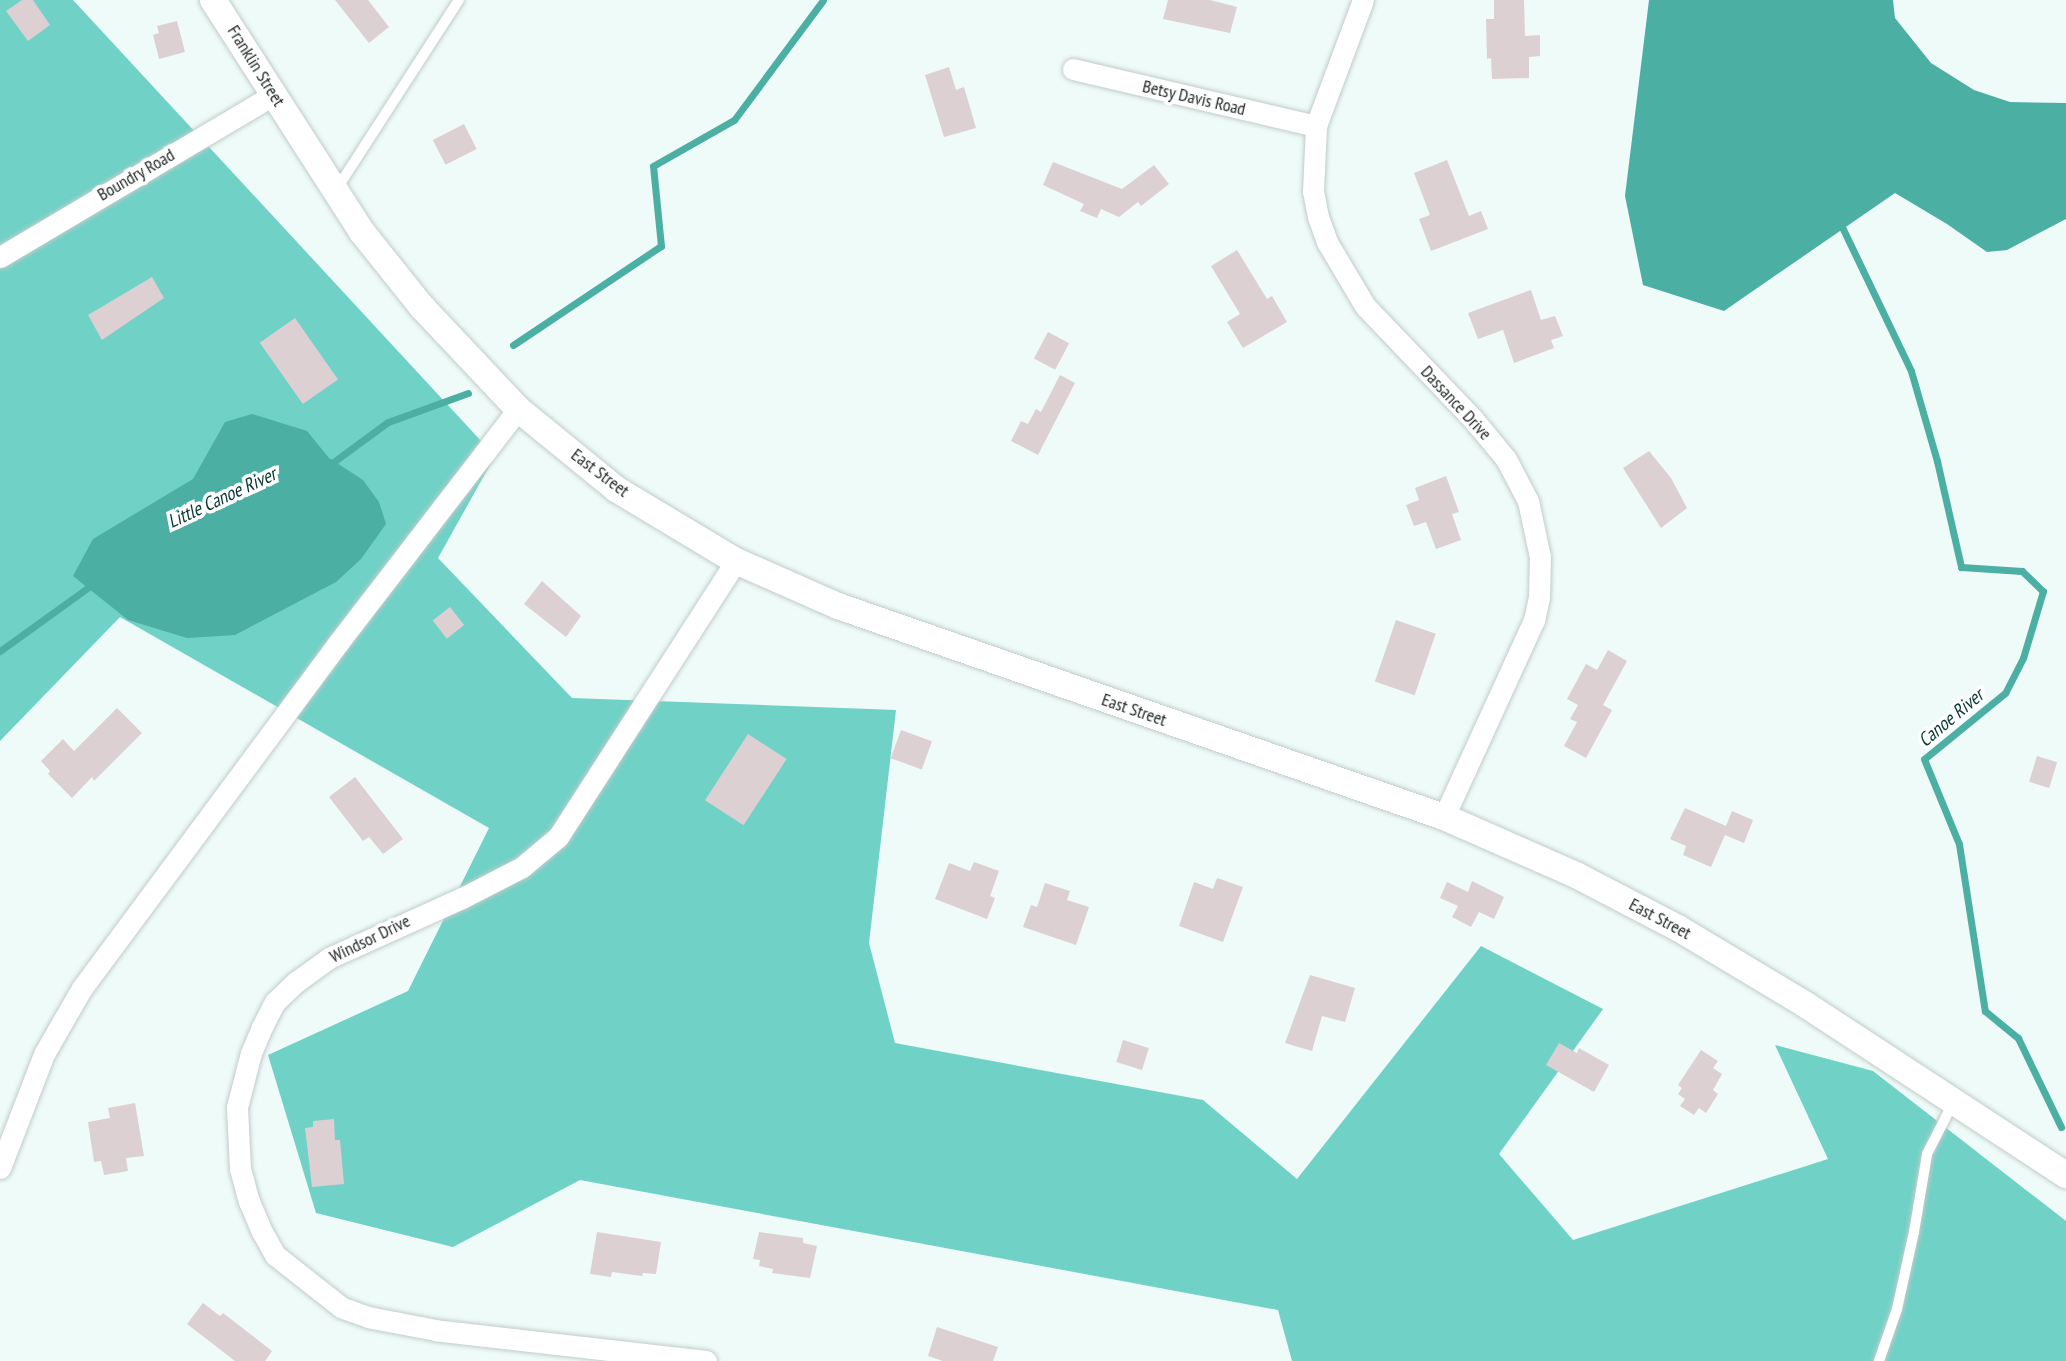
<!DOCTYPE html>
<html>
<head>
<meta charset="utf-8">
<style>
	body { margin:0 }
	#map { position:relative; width:2066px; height:1361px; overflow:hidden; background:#effbf9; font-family:"PT Sans Narrow",sans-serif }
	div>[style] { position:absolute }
	.forest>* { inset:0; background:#70d1c6 }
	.water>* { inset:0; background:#4bafa4 }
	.stream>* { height:7px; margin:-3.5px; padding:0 3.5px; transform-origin:3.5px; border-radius:3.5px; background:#4bafa4 }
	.building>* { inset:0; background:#dcd0d3; transform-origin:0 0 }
	.roads { filter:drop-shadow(0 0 2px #c0ccca) drop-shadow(0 0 2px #c0ccca) }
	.service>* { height:10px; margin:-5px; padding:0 5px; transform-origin:5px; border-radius:5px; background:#fff }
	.minor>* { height:21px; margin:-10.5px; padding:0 10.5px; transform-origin:10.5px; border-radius:10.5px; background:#fff }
	.tertiary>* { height:26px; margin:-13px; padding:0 13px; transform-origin:13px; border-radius:13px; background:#fff }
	span { translate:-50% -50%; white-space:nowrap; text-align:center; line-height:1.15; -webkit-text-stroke:7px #fff; paint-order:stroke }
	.street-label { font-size:18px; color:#262a2a }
	.water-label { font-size:19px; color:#083834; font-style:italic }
</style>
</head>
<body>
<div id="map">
	<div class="forest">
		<div style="clip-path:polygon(0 0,73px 0,495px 456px,438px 558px,572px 698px,896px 710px,869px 943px,895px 1043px,1203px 1100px,1297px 1179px,1481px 946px,1603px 1009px,1499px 1154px,1573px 1240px,1828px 1159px,1775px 1045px,1873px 1071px,2066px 1221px,2066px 1361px,1292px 1361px,1278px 1310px,580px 1180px,453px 1247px,316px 1213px,268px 1055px,408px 991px,489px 828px,120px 617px,0 741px)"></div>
	</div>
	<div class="water">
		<div style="clip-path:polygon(1649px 0,1893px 0,1895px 18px,1931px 63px,1974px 90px,2010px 102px,2066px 103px,2066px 219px,2007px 250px,1987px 252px,1947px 224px,1895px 193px,1724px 311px,1643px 285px,1625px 196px)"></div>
		<div style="clip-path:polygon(252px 414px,307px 431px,329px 458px,363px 480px,379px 502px,386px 524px,361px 559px,336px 582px,235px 635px,187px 638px,128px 620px,73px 576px,93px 539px,193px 479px,225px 422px)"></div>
	</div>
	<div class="stream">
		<div style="left:1843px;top:229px;width:157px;rotate:64.4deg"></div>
		<div style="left:1911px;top:371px;width:94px;rotate:73.9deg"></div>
		<div style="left:1937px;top:461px;width:109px;rotate:77.2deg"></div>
		<div style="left:1961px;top:567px;width:61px;rotate:3.8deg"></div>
		<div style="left:2022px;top:571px;width:29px;rotate:44deg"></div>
		<div style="left:2043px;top:591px;width:70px;rotate:106.6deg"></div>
		<div style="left:2023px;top:658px;width:39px;rotate:117deg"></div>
		<div style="left:2005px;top:693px;width:104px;rotate:140.8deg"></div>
		<div style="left:1924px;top:759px;width:92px;rotate:67.6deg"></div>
		<div style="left:1959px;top:844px;width:169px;rotate:81.2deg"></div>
		<div style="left:1985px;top:1011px;width:43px;rotate:39.3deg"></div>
		<div style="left:2018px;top:1038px;width:99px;rotate:64.2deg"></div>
		<div style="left:513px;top:345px;width:178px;rotate:-33.8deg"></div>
		<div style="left:661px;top:246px;width:80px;rotate:-95.7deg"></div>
		<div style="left:653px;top:166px;width:93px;rotate:-29.6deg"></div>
		<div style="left:734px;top:120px;width:149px;rotate:-53.4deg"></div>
		<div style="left:328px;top:466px;width:74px;rotate:-36.3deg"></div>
		<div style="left:388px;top:422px;width:85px;rotate:-19.9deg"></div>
		<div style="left:0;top:651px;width:115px;rotate:-35.8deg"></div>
	</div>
	<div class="building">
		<div style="clip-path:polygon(22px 0,33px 0,50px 25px,28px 41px,6px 11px)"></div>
		<div style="clip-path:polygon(335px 0,368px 0,389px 27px,369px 43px)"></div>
		<div style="clip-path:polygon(1168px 0,1210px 0,1237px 7px,1230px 33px,1163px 19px)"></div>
		<div style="clip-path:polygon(1494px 0,1524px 0,1525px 36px,1540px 35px,1540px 56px,1529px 57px,1529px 78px,1492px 79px,1491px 58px,1487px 59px,1486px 19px,1494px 19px)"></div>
		<div style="clip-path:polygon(177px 21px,185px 52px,159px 59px,153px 35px,159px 33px,157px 26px)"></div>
		<div style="clip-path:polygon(949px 67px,956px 90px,964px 87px,976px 128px,944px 137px,925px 75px)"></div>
		<div style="left:464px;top:124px;width:28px;height:35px;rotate:63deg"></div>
		<div style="clip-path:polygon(1447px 160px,1469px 216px,1481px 211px,1488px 229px,1431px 251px,1419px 219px,1430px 215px,1414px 173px)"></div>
		<div style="clip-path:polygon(1053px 162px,1122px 189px,1154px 165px,1169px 184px,1141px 206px,1138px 202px,1119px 217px,1101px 209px,1097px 218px,1080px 211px,1084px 204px,1043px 185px)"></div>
		<div style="clip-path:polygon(1237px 250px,1267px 299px,1272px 296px,1287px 322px,1243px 348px,1227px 322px,1240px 314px,1211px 266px)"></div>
		<div style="clip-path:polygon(152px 277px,164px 298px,102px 340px,88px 315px)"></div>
		<div style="clip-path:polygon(1531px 290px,1541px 320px,1555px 316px,1563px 336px,1551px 340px,1554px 348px,1514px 363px,1503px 330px,1478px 339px,1468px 313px)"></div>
		<div style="left:295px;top:318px;width:75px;height:43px;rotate:55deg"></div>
		<div style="left:1048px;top:332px;width:24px;height:30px;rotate:28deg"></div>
		<div style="clip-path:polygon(1060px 375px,1075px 383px,1038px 455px,1011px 441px,1021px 421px,1028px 424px,1036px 409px,1041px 412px)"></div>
		<div style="clip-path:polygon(1649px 451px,1671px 478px,1687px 508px,1661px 528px,1623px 468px)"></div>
		<div style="clip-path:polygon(1446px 476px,1459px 512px,1452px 514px,1461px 540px,1436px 549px,1426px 522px,1414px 526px,1406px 505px,1419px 500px,1415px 488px)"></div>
		<div style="clip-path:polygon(542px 581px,581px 616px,566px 637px,524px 604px)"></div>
		<div style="left:450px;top:607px;width:23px;height:22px;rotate:52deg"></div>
		<div style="left:1396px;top:620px;width:42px;height:65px;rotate:19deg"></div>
		<div style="clip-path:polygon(1608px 650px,1627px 661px,1603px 705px,1612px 710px,1586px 758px,1564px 746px,1577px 722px,1570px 719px,1578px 705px,1567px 699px,1586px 664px,1597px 670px)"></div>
		<div style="clip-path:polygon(117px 708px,142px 733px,94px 781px,92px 777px,72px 798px,48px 774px,50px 771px,41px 761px,63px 739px,74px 751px)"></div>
		<div style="left:901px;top:730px;width:33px;height:30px;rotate:20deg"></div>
		<div style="left:748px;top:734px;width:46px;height:79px;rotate:33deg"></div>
		<div style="left:2037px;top:756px;width:21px;height:27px;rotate:17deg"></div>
		<div style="clip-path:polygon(355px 777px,403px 839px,383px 854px,369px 837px,363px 841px,329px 797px)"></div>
		<div style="clip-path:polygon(1685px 808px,1726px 826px,1732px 811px,1753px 820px,1744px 843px,1725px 835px,1711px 867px,1683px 855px,1686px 846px,1670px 839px)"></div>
		<div style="clip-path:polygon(974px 862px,999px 871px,990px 896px,995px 898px,987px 919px,935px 899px,949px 863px,970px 871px)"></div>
		<div style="clip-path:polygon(1217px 878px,1243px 887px,1223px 942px,1179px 926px,1194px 882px,1213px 889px)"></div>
		<div style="clip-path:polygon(1472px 881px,1504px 897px,1494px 919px,1479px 912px,1471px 927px,1452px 917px,1458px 906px,1440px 898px,1447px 882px,1468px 892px)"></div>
		<div style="clip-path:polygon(1045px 883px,1070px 891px,1067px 900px,1089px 907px,1076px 945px,1023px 927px,1031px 905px,1037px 907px)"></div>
		<div style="clip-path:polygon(1310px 975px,1355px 988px,1345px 1022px,1322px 1016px,1312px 1051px,1285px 1043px)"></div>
		<div style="left:1123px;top:1040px;width:27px;height:23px;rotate:17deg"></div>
		<div style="clip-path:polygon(1559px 1043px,1577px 1053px,1579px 1048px,1609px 1065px,1594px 1092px,1546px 1065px)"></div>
		<div style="clip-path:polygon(1701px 1050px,1718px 1061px,1713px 1068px,1722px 1074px,1713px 1090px,1718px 1094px,1706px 1113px,1699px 1108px,1694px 1115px,1680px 1106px,1685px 1099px,1678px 1094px,1682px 1088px,1678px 1085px)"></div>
		<div style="clip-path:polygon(135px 1103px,144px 1156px,126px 1158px,128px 1171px,104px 1175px,101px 1161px,94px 1162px,88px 1122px,110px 1118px,108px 1108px)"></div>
		<div style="clip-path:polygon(334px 1119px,335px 1140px,340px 1140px,344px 1184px,312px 1187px,305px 1128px,313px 1127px,313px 1121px)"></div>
		<div style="clip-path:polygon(597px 1232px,661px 1242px,656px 1274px,643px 1273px,642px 1276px,612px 1272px,611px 1277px,590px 1274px)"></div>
		<div style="clip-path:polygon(759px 1232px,803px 1238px,803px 1243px,817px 1246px,810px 1278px,772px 1273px,773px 1269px,759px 1266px,760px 1260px,753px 1259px)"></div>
		<div style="clip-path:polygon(203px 1303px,220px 1316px,223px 1313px,272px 1351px,265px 1361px,235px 1361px,187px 1324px)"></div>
		<div style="clip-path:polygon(937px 1327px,998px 1347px,993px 1361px,943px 1361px,928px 1356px)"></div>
	</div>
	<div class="roads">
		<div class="service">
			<div style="left:336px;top:190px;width:226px;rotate:-57.1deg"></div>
			<div style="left:1879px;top:1361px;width:55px;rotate:-70.9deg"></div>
			<div style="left:1897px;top:1309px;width:79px;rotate:-77.6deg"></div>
			<div style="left:1914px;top:1232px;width:79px;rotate:-80.5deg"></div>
			<div style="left:1927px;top:1154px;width:57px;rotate:-63deg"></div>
		</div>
		<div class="minor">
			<div style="left:1363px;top:0;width:134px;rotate:110.5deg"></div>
			<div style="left:1316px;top:126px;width:65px;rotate:92.6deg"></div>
			<div style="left:1313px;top:191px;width:26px;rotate:79deg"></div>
			<div style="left:1318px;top:217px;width:27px;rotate:70deg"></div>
			<div style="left:1327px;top:242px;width:74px;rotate:59.3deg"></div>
			<div style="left:1365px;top:306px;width:156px;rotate:46.3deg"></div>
			<div style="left:1473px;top:419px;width:52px;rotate:50.5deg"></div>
			<div style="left:1506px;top:459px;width:47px;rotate:62.4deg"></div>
			<div style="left:1528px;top:501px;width:57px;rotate:77.9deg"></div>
			<div style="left:1540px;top:557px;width:40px;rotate:91.4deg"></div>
			<div style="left:1539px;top:597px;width:24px;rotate:102deg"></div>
			<div style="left:1534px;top:620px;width:217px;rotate:114.6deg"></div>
			<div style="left:1073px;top:69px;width:250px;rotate:13.2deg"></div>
			<div style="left:0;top:257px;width:317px;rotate:-30.7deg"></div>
			<div style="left:0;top:1168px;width:122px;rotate:-68.9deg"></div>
			<div style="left:44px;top:1054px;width:76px;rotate:-60.1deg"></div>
			<div style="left:82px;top:988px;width:430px;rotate:-53.4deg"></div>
			<div style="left:338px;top:643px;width:295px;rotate:-52.4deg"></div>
			<div style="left:706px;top:1361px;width:272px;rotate:-173.5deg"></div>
			<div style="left:436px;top:1330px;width:69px;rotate:-169.2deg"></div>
			<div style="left:368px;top:1317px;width:29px;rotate:-160deg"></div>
			<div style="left:341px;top:1307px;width:84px;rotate:-141.8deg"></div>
			<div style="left:275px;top:1255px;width:26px;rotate:-119deg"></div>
			<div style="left:262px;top:1232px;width:33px;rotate:-113deg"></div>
			<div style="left:249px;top:1202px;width:34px;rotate:-105deg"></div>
			<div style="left:240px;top:1169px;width:62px;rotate:-92.8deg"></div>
			<div style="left:237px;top:1107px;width:56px;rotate:-75.5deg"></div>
			<div style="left:251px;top:1053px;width:28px;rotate:-67deg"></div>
			<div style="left:262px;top:1027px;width:28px;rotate:-63deg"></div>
			<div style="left:275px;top:1002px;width:29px;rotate:-44deg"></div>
			<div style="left:296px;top:982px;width:41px;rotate:-36deg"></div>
			<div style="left:329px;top:958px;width:146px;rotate:-24.3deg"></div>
			<div style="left:462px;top:898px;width:68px;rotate:-27.3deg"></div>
			<div style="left:522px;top:867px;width:47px;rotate:-39.8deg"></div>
			<div style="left:558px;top:837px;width:328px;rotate:-57.2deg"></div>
		</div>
		<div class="tertiary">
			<div style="left:213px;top:0;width:276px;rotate:57.3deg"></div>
			<div style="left:362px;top:232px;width:95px;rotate:51.4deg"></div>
			<div style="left:421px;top:306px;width:141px;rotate:46.7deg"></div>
			<div style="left:518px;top:409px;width:127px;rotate:39.2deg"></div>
			<div style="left:616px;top:489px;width:140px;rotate:31deg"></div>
			<div style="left:736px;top:561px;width:111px;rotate:23.8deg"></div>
			<div style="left:838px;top:606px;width:642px;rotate:19.2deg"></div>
			<div style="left:1444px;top:817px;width:144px;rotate:23.7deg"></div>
			<div style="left:1576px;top:875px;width:115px;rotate:27.5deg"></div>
			<div style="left:1678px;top:928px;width:149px;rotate:31deg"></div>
			<div style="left:1806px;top:1005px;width:311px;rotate:33.2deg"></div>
		</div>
	</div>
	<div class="street-label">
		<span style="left:256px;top:66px;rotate:58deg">Franklin Street</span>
		<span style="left:1194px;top:98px;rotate:13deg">Betsy Davis Road</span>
		<span style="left:136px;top:175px;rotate:-30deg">Boundry Road</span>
		<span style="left:1456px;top:403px;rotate:47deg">Dassance Drive</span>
		<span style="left:600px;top:473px;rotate:37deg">East Street</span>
		<span style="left:1134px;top:710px;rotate:19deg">East Street</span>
		<span style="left:1660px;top:919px;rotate:28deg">East Street</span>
		<span style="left:370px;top:939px;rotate:-26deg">Windsor Drive</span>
	</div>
	<div class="water-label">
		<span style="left:222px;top:498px;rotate:-25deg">Little Canoe River</span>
		<span style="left:1951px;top:718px;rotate:-40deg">Canoe River</span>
	</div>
</div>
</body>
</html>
